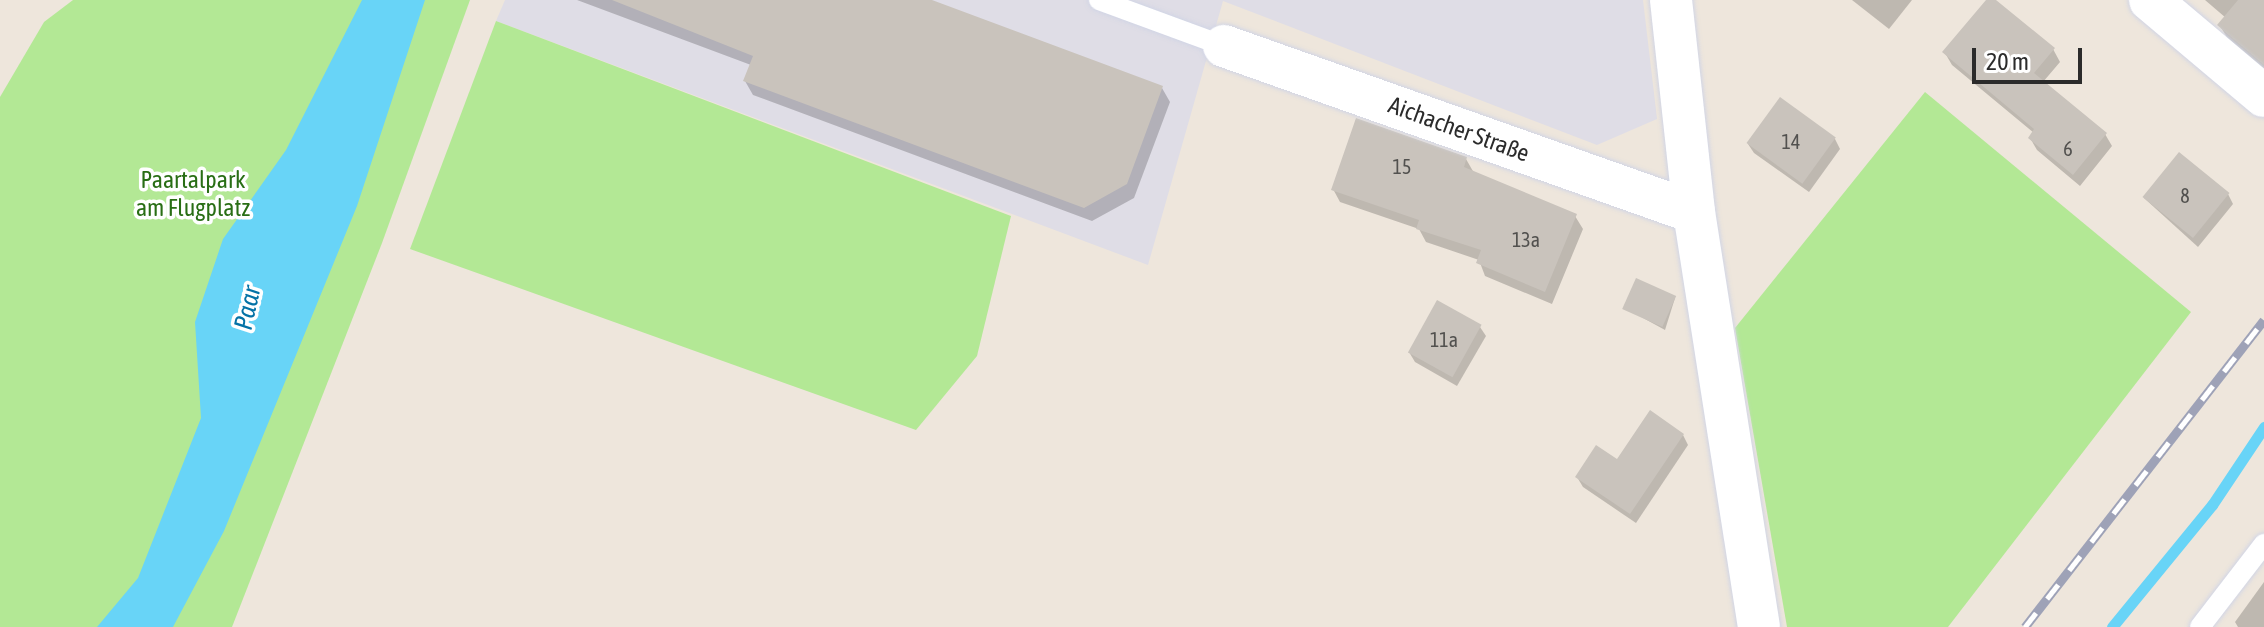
<!DOCTYPE html>
<html>
<head>
<meta charset="utf-8">
<style>
	body { margin:0 }
	#map { position:relative; width:2264px; height:627px; overflow:hidden; background:#eee6dc; font-family:"Asap Condensed",sans-serif }
	div>[style] { position:absolute }
	.industrial>* { inset:0; background:#dfdde6 }
	.green>* { inset:0; background:#b3e895 }
	.water>* { inset:0; background:#68d4f7 }
	.shadow>* { inset:0; background:#0003 }
	.stream>* { height:11px; margin:-5.5px; padding:0 5.5px; transform-origin:5.5px; border-radius:5.5px; background:#68d4f7 }
	.building>* { inset:0; background:#c9c3bc; transform-origin:0 0 }
	.roads { filter:drop-shadow(0 0 2px #d1d5e5) drop-shadow(0 0 2px #d1d5e5) }
	.service>* { height:20px; margin:-10px; padding:0 10px; transform-origin:10px; border-radius:10px; background:#fff }
	.minor>* { height:42px; margin:-21px; padding:0 21px; transform-origin:21px; border-radius:21px; background:#fff }
	.rail>* { height:9px; margin-top:-4.5px; transform-origin:0; background:repeating-linear-gradient(90deg,#fff 0 18px,#9ea2b7 0 36px); box-sizing:border-box; border-block:2px solid #9ea2b7 }
	span { translate:-50% -50%; white-space:nowrap; text-align:center; line-height:1.15; -webkit-text-stroke:7px #fff; paint-order:stroke }
	.number-label { font-size:20px; color:#52514f }
	.number-label span { -webkit-text-stroke-width:0 }
	.street-label { font-size:24px; color:#2b2b2b }
	.park-label { font-size:24px; color:#296e15 }
	.water-label { font-size:26px; color:#0472a6; font-style:italic }
	.scale { position:absolute; left:1972px; top:48px; width:110px; height:36px; box-sizing:border-box; border:4px solid #2b2b2b; border-top:0; padding-left:10px; font-size:24px; line-height:28px; white-space:nowrap; color:#2b2b2b; -webkit-text-stroke:6px #fff; paint-order:stroke }
</style>
</head>
<body>
<div id="map">
	<div class="industrial">
		<div style="clip-path:polygon(505px 0,1643px 0,1657px 119px,1597px 145px,1223px 1px,1148px 265px,496px 21px)"></div>
	</div>
	<div class="green">
		<div style="clip-path:polygon(73px 0,470px 0,382px 243px,232px 627px,0 627px,0 97px,44px 22px)"></div>
		<div style="clip-path:polygon(496px 21px,1011px 216px,977px 356px,916px 430px,410px 249px)"></div>
		<div style="clip-path:polygon(1925px 92px,2191px 312px,1948px 627px,1787px 627px,1735px 328px)"></div>
	</div>
	<div class="water">
		<div style="clip-path:polygon(362px 0,425px 0,357px 206px,224px 531px,173px 627px,97px 627px,138px 578px,201px 418px,195px 322px,223px 239px,286px 150px)"></div>
	</div>
	<div class="shadow">
		<div style="clip-path:polygon(577px 0,927px 0,1162px 88px,1170px 102px,1134px 198px,1092px 221px,753px 95px,745px 81px,751px 65px)"></div>
		<div style="clip-path:polygon(1852px 0,1912px 0,1889px 29px)"></div>
		<div style="clip-path:polygon(1988px 0,2053px 49px,2060px 62px,2043px 82px,2105px 134px,2112px 146px,2080px 186px,2037px 150px,2030px 138px,2034px 133px,1952px 65px,1945px 53px)"></div>
		<div style="clip-path:polygon(2205px 0,2264px 0,2264px 70px,2228px 39px,2220px 26px,2226px 18px)"></div>
		<div style="clip-path:polygon(1835px 139px,1840px 149px,1809px 192px,1754px 153px,1748px 144px)"></div>
		<div style="clip-path:polygon(1466px 159px,1474px 173px,1575px 216px,1583px 229px,1552px 304px,1485px 276px,1479px 260px,1426px 242px,1419px 229px,1340px 202px,1333px 189px)"></div>
		<div style="clip-path:polygon(2228px 194px,2233px 204px,2198px 247px,2144px 198px)"></div>
		<div style="clip-path:polygon(1675px 298px,1665px 330px,1625px 308px)"></div>
		<div style="clip-path:polygon(1480px 327px,1486px 336px,1457px 386px,1415px 362px,1409px 352px)"></div>
		<div style="clip-path:polygon(1683px 435px,1688px 445px,1636px 523px,1583px 487px,1577px 477px)"></div>
		<div style="clip-path:polygon(2264px 582px,2264px 627px,2238px 627px,2235px 622px)"></div>
	</div>
	<div class="stream">
		<div style="left:2112px;top:627px;width:158px;rotate:-50.7deg"></div>
		<div style="left:2212px;top:505px;width:94px;rotate:-56.3deg"></div>
	</div>
	<div class="building">
		<div style="clip-path:polygon(612px 0,932px 0,1163px 86px,1127px 184px,1084px 208px,743px 81px,753px 56px)"></div>
		<div style="clip-path:polygon(1986px 0,1996px 0,2055px 48px,2034px 73px,2107px 133px,2073px 175px,2028px 138px,2034px 129px,1942px 52px)"></div>
		<div style="clip-path:polygon(2238px 0,2264px 0,2264px 65px,2217px 25px)"></div>
		<div style="left:1780px;top:97px;width:69px;height:57px;rotate:36deg"></div>
		<div style="clip-path:polygon(1356px 118px,1467px 157px,1464px 167px,1577px 214px,1545px 292px,1476px 263px,1481px 250px,1416px 229px,1419px 220px,1331px 190px)"></div>
		<div style="left:2179px;top:152px;width:65px;height:58px;rotate:39deg"></div>
		<div style="left:1636px;top:278px;width:44px;height:34px;rotate:24deg"></div>
		<div style="left:1437px;top:300px;width:51px;height:60px;rotate:29deg"></div>
		<div style="clip-path:polygon(1650px 410px,1684px 434px,1630px 514px,1575px 477px,1596px 445px,1617px 459px)"></div>
	</div>
	<div class="roads">
		<div class="service">
			<div style="left:1099px;top:0;width:133px;rotate:20.2deg"></div>
			<div style="left:2200px;top:627px;width:105px;rotate:-52.4deg"></div>
		</div>
		<div class="minor">
			<div style="left:1671px;top:0;width:213px;rotate:83.8deg"></div>
			<div style="left:1694px;top:212px;width:420px;rotate:81.1deg"></div>
			<div style="left:2150px;top:0;width:149px;rotate:40.1deg"></div>
			<div style="left:1224px;top:46px;width:498px;rotate:19.5deg"></div>
		</div>
	</div>
	<div class="rail">
		<div style="left:2025px;top:627px;width:389px;rotate:-52.1deg"></div>
	</div>
	<div class="number-label">
		<span style="left:1791px;top:141px">14</span>
		<span style="left:2068px;top:148px">6</span>
		<span style="left:1402px;top:166px">15</span>
		<span style="left:2185px;top:195px">8</span>
		<span style="left:1526px;top:239px">13a</span>
		<span style="left:1444px;top:339px">11a</span>
	</div>
	<div class="street-label">
		<span style="left:1459px;top:129px;rotate:20deg">Aichacher Straße</span>
	</div>
	<div class="park-label">
		<span style="left:193px;top:194px">Paartalpark<br>am Flugplatz</span>
	</div>
	<div class="water-label">
		<span style="left:248px;top:308px;rotate:-78deg">Paar</span>
	</div>
	<div class="scale">20 m</div>
</div>
</body>
</html>
